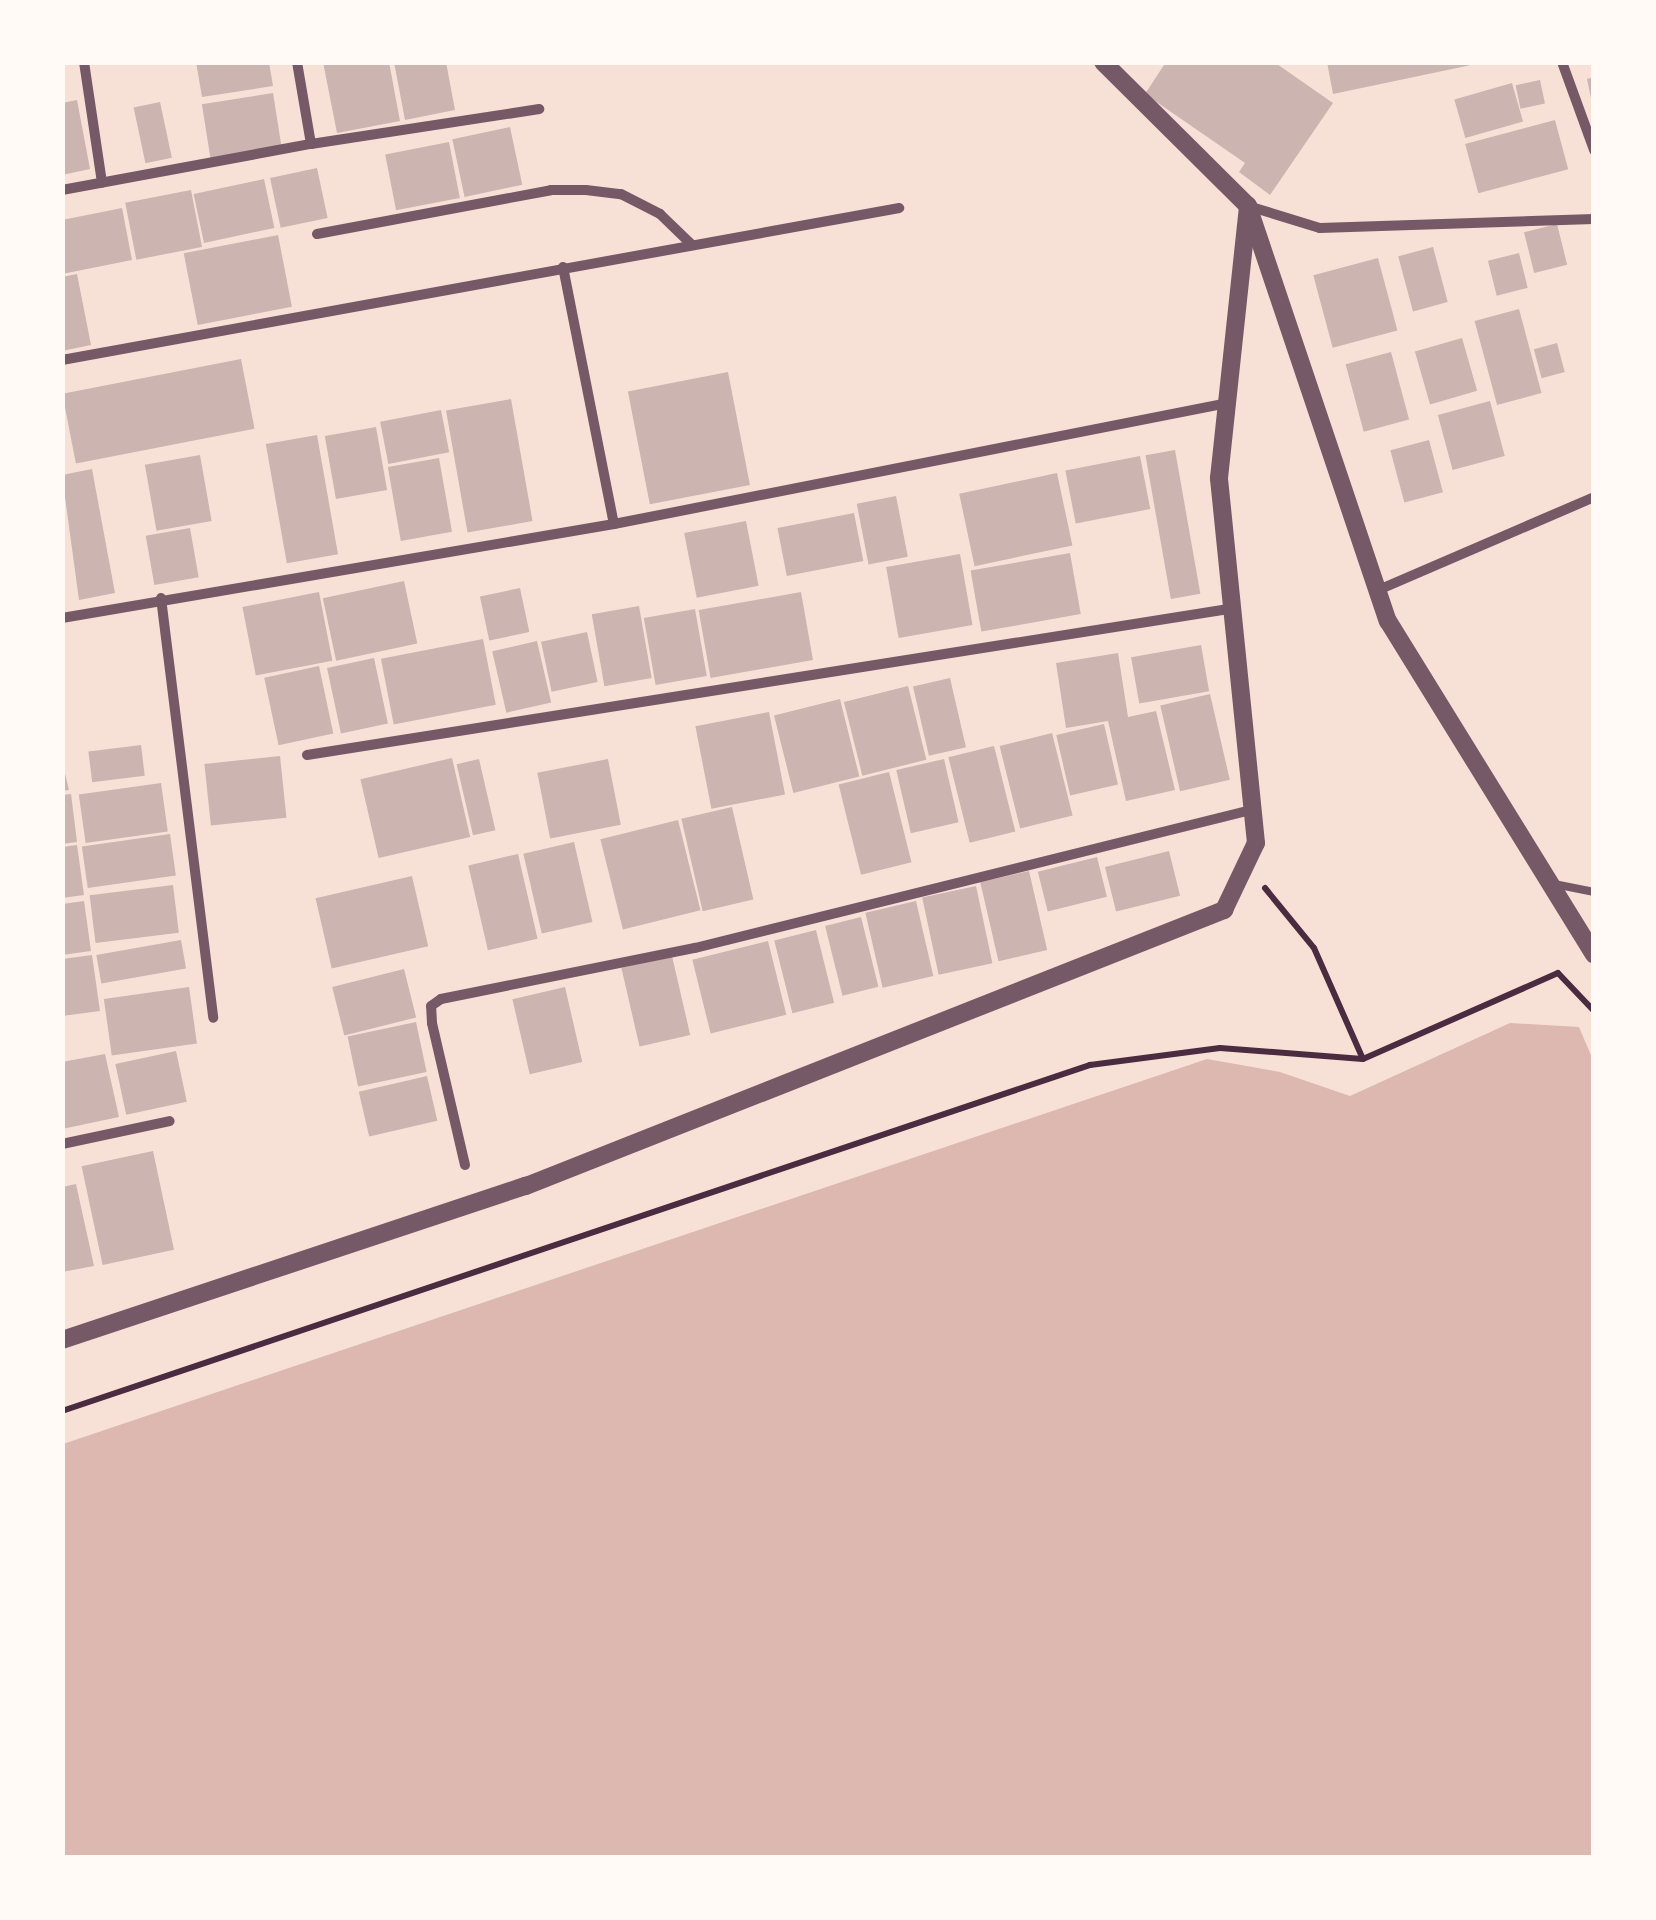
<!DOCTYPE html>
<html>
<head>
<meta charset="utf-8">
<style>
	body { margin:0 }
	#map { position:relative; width:1656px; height:1920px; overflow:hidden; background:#f7e1d7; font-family:Figtree,sans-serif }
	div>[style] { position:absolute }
	.water>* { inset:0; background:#dcb8b0 }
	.building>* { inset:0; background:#ccb4b1; transform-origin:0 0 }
	.path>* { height:6px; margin:-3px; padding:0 3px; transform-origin:3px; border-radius:3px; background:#4a2c40 }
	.service>* { height:8px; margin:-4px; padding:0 4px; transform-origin:4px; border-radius:4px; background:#755966 }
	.minor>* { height:10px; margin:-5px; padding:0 5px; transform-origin:5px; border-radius:5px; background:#755966 }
	.tertiary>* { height:18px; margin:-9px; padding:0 9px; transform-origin:9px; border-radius:9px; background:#755966 }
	span { translate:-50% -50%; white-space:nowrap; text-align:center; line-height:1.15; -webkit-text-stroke:9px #fffaf5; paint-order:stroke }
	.frame { position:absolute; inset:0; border:65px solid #fffaf5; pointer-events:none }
</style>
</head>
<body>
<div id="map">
	<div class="water">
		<div style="clip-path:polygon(1510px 1023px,1579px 1027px,1593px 1060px,1593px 1857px,63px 1857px,63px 1444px,1207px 1059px,1280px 1072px,1350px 1096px)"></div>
	</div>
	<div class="building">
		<div style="clip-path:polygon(196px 62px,269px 62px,273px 86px,202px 97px)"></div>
		<div style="clip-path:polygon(323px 62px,389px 62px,400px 121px,337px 133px)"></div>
		<div style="clip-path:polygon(394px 62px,446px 62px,455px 110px,405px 120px)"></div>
		<div style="clip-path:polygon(1166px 62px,1274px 62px,1333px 103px,1270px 195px,1239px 172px,1245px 163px,1145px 94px)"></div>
		<div style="clip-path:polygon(1327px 62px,1476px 62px,1476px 64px,1333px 94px)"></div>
		<div style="clip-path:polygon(1594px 77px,1594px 103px,1592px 103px,1587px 79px)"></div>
		<div style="left:1540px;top:80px;width:24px;height:25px;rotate:78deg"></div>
		<div style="left:1512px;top:83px;width:40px;height:60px;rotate:74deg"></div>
		<div style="left:273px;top:93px;width:55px;height:72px;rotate:81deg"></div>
		<div style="clip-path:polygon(77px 100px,90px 169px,62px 175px,62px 103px)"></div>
		<div style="left:160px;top:102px;width:57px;height:27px;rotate:78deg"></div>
		<div style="left:1555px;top:120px;width:51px;height:93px;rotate:75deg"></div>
		<div style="left:510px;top:127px;width:59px;height:59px;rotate:78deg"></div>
		<div style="left:449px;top:142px;width:57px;height:65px;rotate:79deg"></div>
		<div style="left:317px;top:168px;width:51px;height:48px;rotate:78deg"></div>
		<div style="left:264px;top:179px;width:50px;height:72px;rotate:78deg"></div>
		<div style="left:191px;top:190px;width:58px;height:67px;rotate:79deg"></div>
		<div style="clip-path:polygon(122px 208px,132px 260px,62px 274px,62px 220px)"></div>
		<div style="left:1557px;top:224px;width:42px;height:34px;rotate:76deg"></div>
		<div style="left:278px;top:235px;width:73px;height:96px;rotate:79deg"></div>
		<div style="left:1433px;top:247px;width:57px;height:36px;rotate:75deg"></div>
		<div style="left:1519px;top:253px;width:36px;height:32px;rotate:76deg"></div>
		<div style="left:1378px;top:258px;width:75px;height:67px;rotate:75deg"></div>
		<div style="clip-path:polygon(77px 274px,91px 345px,62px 351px,62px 277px)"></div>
		<div style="left:1519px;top:309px;width:87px;height:46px;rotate:75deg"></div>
		<div style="left:1462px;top:338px;width:55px;height:49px;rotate:74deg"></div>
		<div style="left:1557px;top:343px;width:30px;height:24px;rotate:75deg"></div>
		<div style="left:1391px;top:352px;width:70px;height:47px;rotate:75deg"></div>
		<div style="left:241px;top:359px;width:71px;height:182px;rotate:79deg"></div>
		<div style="left:728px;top:372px;width:115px;height:102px;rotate:79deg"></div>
		<div style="left:511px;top:399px;width:124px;height:66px;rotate:80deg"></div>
		<div style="left:1490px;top:401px;width:57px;height:54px;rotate:75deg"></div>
		<div style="left:441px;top:410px;width:43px;height:62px;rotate:79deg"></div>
		<div style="left:376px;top:427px;width:64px;height:52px;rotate:80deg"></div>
		<div style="left:317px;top:435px;width:121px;height:52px;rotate:80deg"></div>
		<div style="left:1429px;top:440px;width:54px;height:40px;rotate:75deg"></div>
		<div style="left:1175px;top:450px;width:146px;height:30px;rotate:80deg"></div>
		<div style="left:200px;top:455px;width:67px;height:56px;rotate:80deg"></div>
		<div style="left:1140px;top:456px;width:54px;height:76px;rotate:79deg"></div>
		<div style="left:439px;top:458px;width:75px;height:52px;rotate:80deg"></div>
		<div style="clip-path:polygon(92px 469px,115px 593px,79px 600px,62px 475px)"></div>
		<div style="left:1057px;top:473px;width:74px;height:100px;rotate:78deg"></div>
		<div style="left:896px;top:496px;width:62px;height:40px;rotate:79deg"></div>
		<div style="left:854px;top:513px;width:49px;height:78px;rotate:79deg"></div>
		<div style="left:746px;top:521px;width:66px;height:63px;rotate:79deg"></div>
		<div style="left:190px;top:528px;width:50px;height:45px;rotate:80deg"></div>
		<div style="left:1070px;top:553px;width:62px;height:101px;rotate:80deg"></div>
		<div style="left:960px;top:554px;width:72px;height:75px;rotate:80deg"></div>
		<div style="left:404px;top:581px;width:64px;height:83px;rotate:78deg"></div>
		<div style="left:520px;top:588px;width:45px;height:41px;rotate:78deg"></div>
		<div style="left:319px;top:592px;width:70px;height:78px;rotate:79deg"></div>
		<div style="left:801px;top:592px;width:69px;height:104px;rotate:80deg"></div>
		<div style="left:639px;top:606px;width:73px;height:48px;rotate:80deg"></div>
		<div style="left:695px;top:609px;width:68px;height:52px;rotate:80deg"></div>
		<div style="left:587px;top:632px;width:51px;height:47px;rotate:78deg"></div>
		<div style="left:483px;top:639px;width:67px;height:104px;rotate:79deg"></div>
		<div style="left:537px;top:641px;width:63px;height:46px;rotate:77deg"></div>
		<div style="left:1201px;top:645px;width:47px;height:71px;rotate:80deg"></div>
		<div style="clip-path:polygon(1118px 653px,1128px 717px,1156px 711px,1175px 790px,1126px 801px,1108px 721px,1066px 728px,1056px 663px)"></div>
		<div style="left:374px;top:658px;width:67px;height:48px;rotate:78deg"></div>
		<div style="left:319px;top:666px;width:69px;height:56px;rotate:78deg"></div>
		<div style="left:950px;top:678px;width:71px;height:38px;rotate:77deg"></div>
		<div style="left:908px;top:686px;width:76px;height:66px;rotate:76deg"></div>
		<div style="left:1210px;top:694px;width:88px;height:51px;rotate:77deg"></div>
		<div style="left:840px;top:699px;width:80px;height:68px;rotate:76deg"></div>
		<div style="left:769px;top:712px;width:84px;height:75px;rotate:79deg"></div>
		<div style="left:1104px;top:724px;width:62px;height:49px;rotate:77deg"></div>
		<div style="left:1052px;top:733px;width:85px;height:54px;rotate:76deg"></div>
		<div style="left:141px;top:745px;width:31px;height:53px;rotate:83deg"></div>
		<div style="left:994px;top:746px;width:88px;height:47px;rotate:76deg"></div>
		<div style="left:280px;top:756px;width:62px;height:76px;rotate:84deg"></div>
		<div style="left:452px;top:758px;width:81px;height:94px;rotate:77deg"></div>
		<div style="left:479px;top:759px;width:73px;height:23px;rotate:77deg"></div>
		<div style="left:608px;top:759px;width:67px;height:72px;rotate:79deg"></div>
		<div style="left:944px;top:759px;width:65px;height:49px;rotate:77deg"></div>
		<div style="clip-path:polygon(62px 761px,69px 790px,62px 791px)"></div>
		<div style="left:889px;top:772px;width:93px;height:52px;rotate:76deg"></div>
		<div style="left:161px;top:783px;width:49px;height:83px;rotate:82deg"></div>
		<div style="clip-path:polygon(71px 794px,77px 842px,62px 844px,62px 795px)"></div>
		<div style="left:732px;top:807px;width:95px;height:52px;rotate:77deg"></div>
		<div style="left:678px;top:820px;width:93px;height:80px;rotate:76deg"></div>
		<div style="left:170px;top:834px;width:42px;height:89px;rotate:82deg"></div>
		<div style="left:574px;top:842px;width:82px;height:52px;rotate:77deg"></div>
		<div style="clip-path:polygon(77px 845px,84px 895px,62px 898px,62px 847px)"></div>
		<div style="left:1169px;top:851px;width:46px;height:66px;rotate:76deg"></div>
		<div style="left:518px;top:854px;width:87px;height:51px;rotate:77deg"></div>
		<div style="left:1097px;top:857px;width:41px;height:61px;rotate:76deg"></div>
		<div style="left:1029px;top:871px;width:81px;height:50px;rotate:77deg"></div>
		<div style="left:412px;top:876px;width:72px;height:99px;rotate:77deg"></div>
		<div style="left:173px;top:885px;width:48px;height:84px;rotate:83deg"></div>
		<div style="left:976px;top:886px;width:79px;height:55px;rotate:78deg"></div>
		<div style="clip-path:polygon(84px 901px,91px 951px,62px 955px,62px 904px)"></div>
		<div style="left:916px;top:901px;width:77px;height:52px;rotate:77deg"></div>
		<div style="left:861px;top:917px;width:72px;height:37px;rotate:76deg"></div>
		<div style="left:816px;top:930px;width:75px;height:43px;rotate:76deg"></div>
		<div style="left:181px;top:940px;width:29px;height:86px;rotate:80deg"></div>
		<div style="left:768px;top:941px;width:76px;height:78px;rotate:76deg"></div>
		<div style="clip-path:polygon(92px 955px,100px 1011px,62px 1016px,62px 959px)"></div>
		<div style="left:672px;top:956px;width:81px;height:52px;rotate:77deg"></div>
		<div style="left:404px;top:969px;width:50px;height:74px;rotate:76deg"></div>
		<div style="left:189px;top:987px;width:57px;height:86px;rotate:82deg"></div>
		<div style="left:565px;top:987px;width:77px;height:54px;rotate:77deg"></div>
		<div style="left:416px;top:1022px;width:51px;height:70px;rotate:78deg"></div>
		<div style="left:176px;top:1051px;width:52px;height:62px;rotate:78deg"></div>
		<div style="clip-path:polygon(105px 1054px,119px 1117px,62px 1129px,62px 1062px)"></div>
		<div style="left:427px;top:1076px;width:46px;height:70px;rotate:77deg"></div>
		<div style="left:153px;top:1151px;width:101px;height:73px;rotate:78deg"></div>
		<div style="clip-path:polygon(76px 1184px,94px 1266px,62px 1272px,62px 1187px)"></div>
	</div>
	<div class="path">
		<div style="left:1265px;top:888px;width:77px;rotate:50.8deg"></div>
		<div style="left:1314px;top:948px;width:121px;rotate:66.2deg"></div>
		<div style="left:62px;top:1411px;width:1085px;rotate:-18.6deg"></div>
		<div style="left:1090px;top:1065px;width:131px;rotate:-7.5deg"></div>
		<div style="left:1220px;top:1048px;width:143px;rotate:4.4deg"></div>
		<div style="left:1363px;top:1059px;width:213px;rotate:-23.8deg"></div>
		<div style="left:1558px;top:973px;width:52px;rotate:46.5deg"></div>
	</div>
	<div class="service">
		<div style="left:1554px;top:884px;width:41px;rotate:11.3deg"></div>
	</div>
	<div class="minor">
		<div style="left:84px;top:62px;width:122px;rotate:81.5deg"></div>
		<div style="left:1562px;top:62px;width:94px;rotate:70deg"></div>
		<div style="left:311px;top:144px;width:231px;rotate:-8.7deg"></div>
		<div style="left:62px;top:190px;width:253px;rotate:-10.5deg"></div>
		<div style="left:311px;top:144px;width:83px;rotate:-99.7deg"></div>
		<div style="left:1248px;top:206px;width:75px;rotate:17deg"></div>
		<div style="left:1320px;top:228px;width:274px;rotate:-1.9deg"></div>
		<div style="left:317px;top:234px;width:238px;rotate:-10.6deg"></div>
		<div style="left:551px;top:190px;width:35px"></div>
		<div style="left:586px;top:190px;width:35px;rotate:7deg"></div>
		<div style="left:621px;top:194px;width:44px;rotate:27.1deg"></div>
		<div style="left:660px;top:214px;width:43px;rotate:44.1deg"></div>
		<div style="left:563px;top:267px;width:262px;rotate:78.8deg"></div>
		<div style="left:62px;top:360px;width:851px;rotate:-10.29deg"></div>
		<div style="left:1376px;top:591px;width:237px;rotate:-23.3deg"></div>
		<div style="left:161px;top:598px;width:423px;rotate:82.9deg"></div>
		<div style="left:62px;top:618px;width:560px;rotate:-9.66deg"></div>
		<div style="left:614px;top:524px;width:621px;rotate:-11.15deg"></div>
		<div style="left:307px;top:755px;width:933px;rotate:-9deg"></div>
		<div style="left:62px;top:1144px;width:110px;rotate:-12deg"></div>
		<div style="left:465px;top:1165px;width:146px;rotate:-103.1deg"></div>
		<div style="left:432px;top:1023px;width:17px;rotate:-93deg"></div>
		<div style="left:431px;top:1006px;width:12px;rotate:-35deg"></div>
		<div style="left:441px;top:999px;width:259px;rotate:-11.4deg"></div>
		<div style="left:695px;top:948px;width:577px;rotate:-13.94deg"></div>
	</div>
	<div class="tertiary">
		<div style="left:1103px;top:62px;width:204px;rotate:44.8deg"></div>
		<div style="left:1248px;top:206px;width:438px;rotate:71.4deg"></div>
		<div style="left:1388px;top:621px;width:392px;rotate:58.3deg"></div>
		<div style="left:62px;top:1340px;width:489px;rotate:-18.4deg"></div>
		<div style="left:526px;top:1186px;width:751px;rotate:-21.57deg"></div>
		<div style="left:1224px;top:910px;width:74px;rotate:-64.5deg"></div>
		<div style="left:1256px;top:843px;width:367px;rotate:-95.8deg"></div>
		<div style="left:1219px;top:478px;width:274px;rotate:-83.9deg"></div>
	</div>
	<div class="frame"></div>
</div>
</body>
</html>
